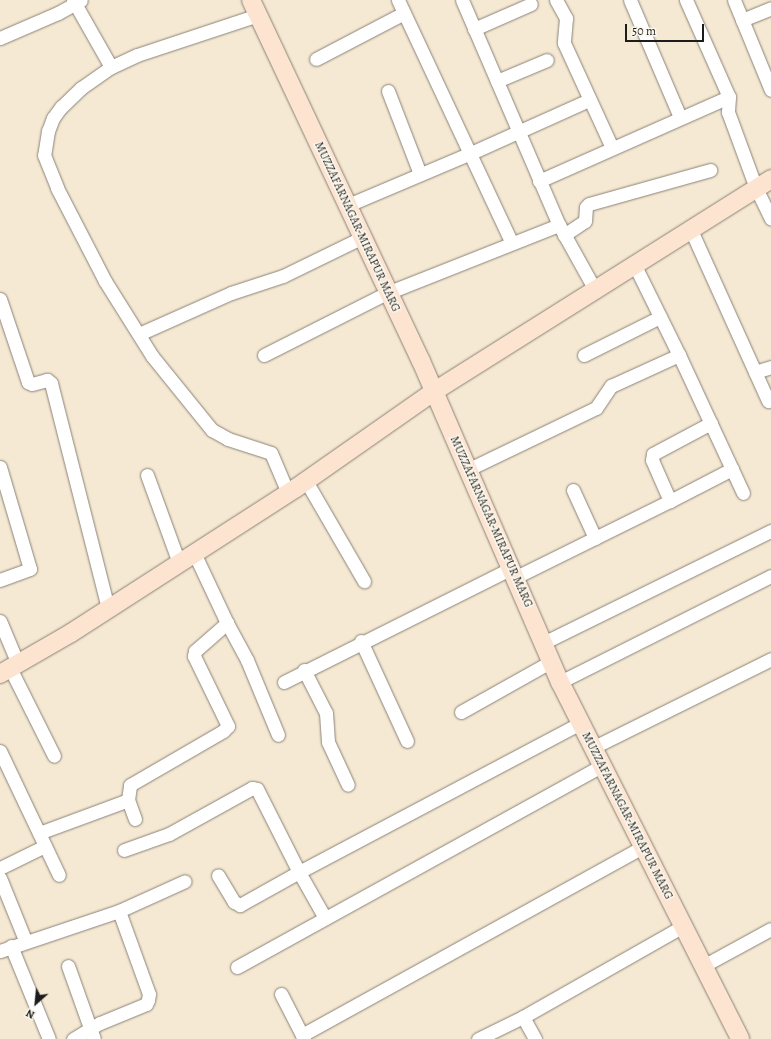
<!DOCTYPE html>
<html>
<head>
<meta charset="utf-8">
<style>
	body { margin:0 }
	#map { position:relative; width:771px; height:1039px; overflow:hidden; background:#f6e9d3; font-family:Alegreya,serif }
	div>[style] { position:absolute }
	.roads { filter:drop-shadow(0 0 1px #898278) drop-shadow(0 0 1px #898278) }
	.minor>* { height:13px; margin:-6.5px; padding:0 6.5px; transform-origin:6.5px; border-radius:6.5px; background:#fff }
	.secondary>* { height:18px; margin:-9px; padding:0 9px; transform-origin:9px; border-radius:9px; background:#fde4d1 }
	span { translate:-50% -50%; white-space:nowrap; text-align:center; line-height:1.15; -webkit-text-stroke:3px #fbf7ec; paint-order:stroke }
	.street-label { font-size:12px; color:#1c1c1c }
	.north { position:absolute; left:16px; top:983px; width:40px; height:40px; -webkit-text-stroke:3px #fbf7ec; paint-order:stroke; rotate:207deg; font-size:11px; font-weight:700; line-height:16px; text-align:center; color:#1c1c1c }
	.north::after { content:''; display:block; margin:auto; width:14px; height:18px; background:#1c1c1c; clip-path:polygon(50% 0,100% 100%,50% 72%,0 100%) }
	.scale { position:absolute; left:625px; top:24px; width:79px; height:18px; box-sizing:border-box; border:2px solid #1c1c1c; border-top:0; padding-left:5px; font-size:12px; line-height:14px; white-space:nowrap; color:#1c1c1c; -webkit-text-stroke:3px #fbf7ec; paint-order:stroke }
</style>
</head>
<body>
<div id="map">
	<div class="roads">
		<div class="minor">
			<div style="left:73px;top:0;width:77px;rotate:60.4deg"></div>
			<div style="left:398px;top:0;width:268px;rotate:64.9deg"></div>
			<div style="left:462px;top:0;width:245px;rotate:66.7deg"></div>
			<div style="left:559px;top:225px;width:74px;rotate:61deg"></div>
			<div style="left:556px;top:0;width:21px;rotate:61deg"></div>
			<div style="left:566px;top:18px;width:25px;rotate:95deg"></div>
			<div style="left:564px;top:43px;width:115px;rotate:65.4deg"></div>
			<div style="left:630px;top:0;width:127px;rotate:66.9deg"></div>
			<div style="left:686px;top:0;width:106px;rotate:66.1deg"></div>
			<div style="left:729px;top:97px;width:15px;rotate:94deg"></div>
			<div style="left:728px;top:112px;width:81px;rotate:69.8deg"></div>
			<div style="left:756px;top:188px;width:34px;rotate:64deg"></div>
			<div style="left:734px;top:0;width:97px;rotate:67.7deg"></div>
			<div style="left:258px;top:15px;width:127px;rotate:161.7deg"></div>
			<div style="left:137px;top:55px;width:29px;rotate:155deg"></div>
			<div style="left:111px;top:67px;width:37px;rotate:145deg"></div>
			<div style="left:81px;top:88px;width:28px;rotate:136deg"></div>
			<div style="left:61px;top:107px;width:14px;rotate:126deg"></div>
			<div style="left:53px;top:118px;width:14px;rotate:111deg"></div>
			<div style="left:48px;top:131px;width:24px;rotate:99deg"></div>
			<div style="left:44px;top:155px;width:35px;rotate:68deg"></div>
			<div style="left:57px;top:188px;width:105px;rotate:62.7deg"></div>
			<div style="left:105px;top:281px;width:89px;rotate:57.9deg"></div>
			<div style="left:152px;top:356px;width:95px;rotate:51deg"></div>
			<div style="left:212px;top:430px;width:18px;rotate:29deg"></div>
			<div style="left:228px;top:439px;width:45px;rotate:18deg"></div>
			<div style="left:271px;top:453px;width:43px;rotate:67deg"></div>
			<div style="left:742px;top:20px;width:31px;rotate:-22deg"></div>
			<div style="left:474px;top:29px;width:62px;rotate:-23.7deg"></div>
			<div style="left:0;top:38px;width:63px;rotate:-23.3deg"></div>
			<div style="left:58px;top:13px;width:26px;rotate:-29deg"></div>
			<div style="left:316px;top:59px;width:99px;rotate:-27.6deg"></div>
			<div style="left:497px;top:81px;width:54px;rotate:-22.8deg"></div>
			<div style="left:388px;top:91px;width:89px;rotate:68.9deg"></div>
			<div style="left:539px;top:181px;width:208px;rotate:-23.9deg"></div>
			<div style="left:348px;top:205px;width:134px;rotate:-22.9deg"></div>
			<div style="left:471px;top:153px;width:129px;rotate:-24.2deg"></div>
			<div style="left:690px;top:228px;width:190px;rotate:65.7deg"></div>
			<div style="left:564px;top:235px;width:25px;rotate:-34deg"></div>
			<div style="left:585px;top:221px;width:14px;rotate:-86deg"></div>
			<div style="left:586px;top:207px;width:4px;rotate:-45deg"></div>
			<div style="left:589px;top:204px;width:126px;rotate:-15.7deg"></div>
			<div style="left:0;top:299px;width:88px;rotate:71.4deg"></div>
			<div style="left:28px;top:382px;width:4px;rotate:27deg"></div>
			<div style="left:32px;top:384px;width:16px;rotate:-15deg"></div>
			<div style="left:47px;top:380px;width:5px;rotate:37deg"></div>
			<div style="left:51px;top:383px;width:233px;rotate:75.8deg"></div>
			<div style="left:139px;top:334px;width:101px;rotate:-24deg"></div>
			<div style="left:231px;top:293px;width:55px;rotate:-18.1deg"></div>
			<div style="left:283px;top:276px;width:89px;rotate:-26deg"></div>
			<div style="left:264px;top:355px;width:138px;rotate:-26.8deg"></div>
			<div style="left:387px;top:293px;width:185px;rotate:-21.6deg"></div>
			<div style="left:584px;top:355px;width:85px;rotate:-26.6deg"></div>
			<div style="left:679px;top:355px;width:152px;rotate:65.1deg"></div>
			<div style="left:755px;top:372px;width:17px;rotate:-17deg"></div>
			<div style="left:711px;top:423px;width:66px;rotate:151.9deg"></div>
			<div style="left:653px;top:454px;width:6px;rotate:99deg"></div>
			<div style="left:652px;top:460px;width:45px;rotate:66.3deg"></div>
			<div style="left:670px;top:501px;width:70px;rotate:-27.3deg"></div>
			<div style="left:0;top:467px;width:106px;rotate:73.6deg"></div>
			<div style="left:30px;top:569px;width:32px;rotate:160deg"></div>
			<div style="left:469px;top:469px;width:141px;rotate:-25.7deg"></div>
			<div style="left:596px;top:408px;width:27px;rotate:-56deg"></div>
			<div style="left:611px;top:386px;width:75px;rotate:-24.5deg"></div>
			<div style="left:679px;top:355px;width:102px;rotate:-116.3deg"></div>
			<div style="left:147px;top:475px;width:94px;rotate:70deg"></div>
			<div style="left:306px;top:481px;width:116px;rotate:59.9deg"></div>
			<div style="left:573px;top:490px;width:53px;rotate:65.4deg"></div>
			<div style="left:516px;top:577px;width:172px;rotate:-26.3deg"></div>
			<div style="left:0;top:621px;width:47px;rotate:67.3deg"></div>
			<div style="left:227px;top:623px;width:42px;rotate:61.6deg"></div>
			<div style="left:247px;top:660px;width:81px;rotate:67.5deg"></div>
			<div style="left:361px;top:641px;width:110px;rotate:65.3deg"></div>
			<div style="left:545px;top:642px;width:252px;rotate:-26.2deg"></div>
			<div style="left:10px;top:668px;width:98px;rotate:63.4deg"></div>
			<div style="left:304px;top:670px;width:48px;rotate:62.9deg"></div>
			<div style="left:326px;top:713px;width:29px;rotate:86deg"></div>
			<div style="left:328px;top:742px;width:47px;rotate:65.1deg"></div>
			<div style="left:284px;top:682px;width:255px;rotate:-26.6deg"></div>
			<div style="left:560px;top:682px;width:236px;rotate:-26.7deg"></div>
			<div style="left:461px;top:712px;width:104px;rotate:-29.3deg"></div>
			<div style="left:592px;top:748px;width:200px;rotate:-26.4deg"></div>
			<div style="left:0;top:751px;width:137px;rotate:64.6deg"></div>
			<div style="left:135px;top:819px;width:20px;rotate:-110deg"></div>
			<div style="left:128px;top:800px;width:15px;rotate:-82deg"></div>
			<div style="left:130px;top:785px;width:108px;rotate:-30.1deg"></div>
			<div style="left:223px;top:731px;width:7px;rotate:-45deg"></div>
			<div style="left:228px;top:726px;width:78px;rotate:-115.9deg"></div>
			<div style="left:194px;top:656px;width:5px;rotate:-79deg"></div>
			<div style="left:195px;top:651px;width:43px;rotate:-41.2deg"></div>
			<div style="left:227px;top:623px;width:77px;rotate:-115.2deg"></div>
			<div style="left:39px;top:833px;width:95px;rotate:-20.3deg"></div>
			<div style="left:124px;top:850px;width:48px;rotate:-19.6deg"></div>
			<div style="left:169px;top:834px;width:95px;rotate:-29deg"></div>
			<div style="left:252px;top:788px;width:5px;rotate:11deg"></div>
			<div style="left:257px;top:789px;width:93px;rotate:63.2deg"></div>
			<div style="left:299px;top:872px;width:68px;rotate:150.8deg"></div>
			<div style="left:240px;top:905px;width:7px;rotate:-153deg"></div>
			<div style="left:234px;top:902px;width:31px;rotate:-121deg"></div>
			<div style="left:0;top:868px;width:50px;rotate:-26.1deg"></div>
			<div style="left:0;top:878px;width:67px;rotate:68deg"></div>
			<div style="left:325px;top:918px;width:53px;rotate:-119.5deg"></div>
			<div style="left:299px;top:872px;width:319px;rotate:-27.9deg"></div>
			<div style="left:11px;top:946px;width:100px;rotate:67.8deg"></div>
			<div style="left:0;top:951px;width:126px;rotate:-18.6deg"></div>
			<div style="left:119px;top:911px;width:72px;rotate:-24.4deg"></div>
			<div style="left:68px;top:966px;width:77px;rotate:70.4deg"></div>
			<div style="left:703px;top:966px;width:77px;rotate:-28.6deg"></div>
			<div style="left:237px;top:967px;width:416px;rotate:-28.9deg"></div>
			<div style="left:281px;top:994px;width:51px;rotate:62.9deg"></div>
			<div style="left:523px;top:1017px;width:25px;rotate:61deg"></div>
			<div style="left:302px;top:1035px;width:389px;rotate:-28.9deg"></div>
			<div style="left:73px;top:1039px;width:31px;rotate:-31deg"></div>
			<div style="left:100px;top:1023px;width:50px;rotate:-22.4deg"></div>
			<div style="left:146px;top:1004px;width:4px;rotate:-63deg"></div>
			<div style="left:148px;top:1000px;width:6px;rotate:-81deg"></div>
			<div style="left:149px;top:994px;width:88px;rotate:-109.9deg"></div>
			<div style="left:478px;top:1039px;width:50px;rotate:-26.1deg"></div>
			<div style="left:523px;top:1017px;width:184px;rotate:-29.6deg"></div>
		</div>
		<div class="secondary">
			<div style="left:251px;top:0;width:399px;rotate:64.8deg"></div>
			<div style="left:421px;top:361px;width:350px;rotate:66.6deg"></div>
			<div style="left:560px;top:682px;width:400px;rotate:63.2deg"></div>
			<div style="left:0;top:674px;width:82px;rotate:-30deg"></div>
			<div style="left:71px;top:633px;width:268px;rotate:-32.8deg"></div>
			<div style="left:296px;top:488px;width:167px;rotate:-35deg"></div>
			<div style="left:433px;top:392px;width:400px;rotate:-32.2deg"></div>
		</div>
	</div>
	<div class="street-label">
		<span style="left:357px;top:227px;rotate:65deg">MUZZAFARNAGAR-MIRAPUR MARG</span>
		<span style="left:491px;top:522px;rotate:66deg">MUZZAFARNAGAR-MIRAPUR MARG</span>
		<span style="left:627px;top:816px;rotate:63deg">MUZZAFARNAGAR-MIRAPUR MARG</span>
	</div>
	<div class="north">N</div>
	<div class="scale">50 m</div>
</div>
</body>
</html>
